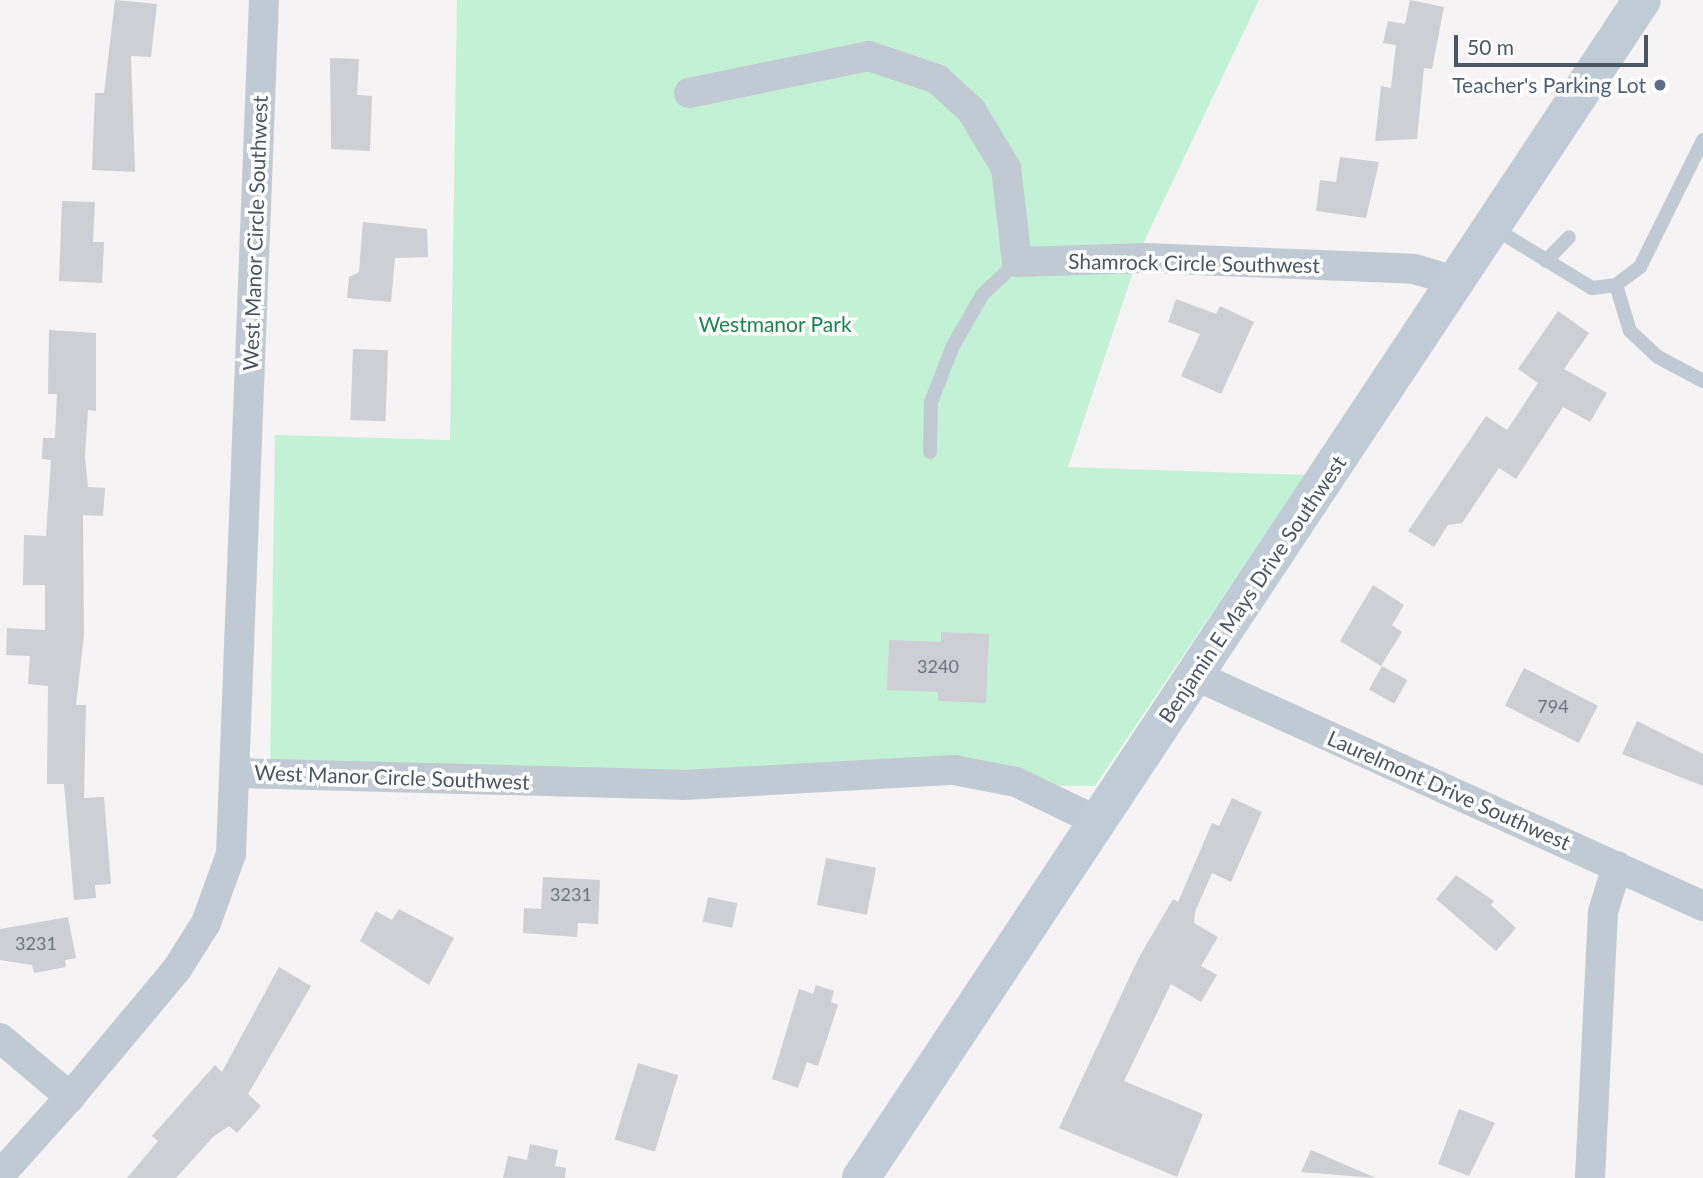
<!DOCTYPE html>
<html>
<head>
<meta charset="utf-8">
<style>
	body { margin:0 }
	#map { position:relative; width:1703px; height:1178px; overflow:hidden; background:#f5f3f3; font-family:Lato,sans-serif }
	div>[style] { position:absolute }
	.green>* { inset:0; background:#c3f1d5 }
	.building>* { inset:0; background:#cdcfd5; transform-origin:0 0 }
	.lane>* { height:14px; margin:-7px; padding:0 7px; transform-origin:7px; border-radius:7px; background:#c1cad2 }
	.street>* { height:30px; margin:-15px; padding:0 15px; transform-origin:15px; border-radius:15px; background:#c1cad2 }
	.secondary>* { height:38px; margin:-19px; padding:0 19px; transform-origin:19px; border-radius:19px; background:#c1cbd6 }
	.dots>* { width:19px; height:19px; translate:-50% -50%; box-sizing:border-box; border:4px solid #fff; border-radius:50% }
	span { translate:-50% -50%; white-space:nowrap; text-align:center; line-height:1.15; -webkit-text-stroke:7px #fff; paint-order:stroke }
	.number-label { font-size:18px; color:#6b747e }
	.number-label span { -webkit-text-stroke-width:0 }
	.service-label { font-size:21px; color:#4e5e75 }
	.right { translate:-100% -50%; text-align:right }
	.street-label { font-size:21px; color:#4a5661 }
	.park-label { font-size:21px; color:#17864f }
	.scale { position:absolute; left:1454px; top:35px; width:194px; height:32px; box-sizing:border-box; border:4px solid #4a5661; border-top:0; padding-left:9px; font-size:21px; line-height:24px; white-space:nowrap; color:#4a5661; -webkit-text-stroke:5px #fff; paint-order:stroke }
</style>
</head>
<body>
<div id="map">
	<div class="green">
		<div style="clip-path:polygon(457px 0,1259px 0,1141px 248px,1068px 467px,1305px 475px,1095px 786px,270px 776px,275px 435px,450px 440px)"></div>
	</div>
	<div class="building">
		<div style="clip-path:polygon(115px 0,157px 4px,151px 57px,131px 56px,135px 172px,92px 170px,95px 93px,104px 93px)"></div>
		<div style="clip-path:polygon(1410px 0,1444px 7px,1432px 69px,1424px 68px,1417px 139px,1375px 141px,1381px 86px,1391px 88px,1396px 45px,1383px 43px,1388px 21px,1405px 24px)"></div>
		<div style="clip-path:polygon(330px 58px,359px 59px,357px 95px,372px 96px,370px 151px,331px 149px)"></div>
		<div style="clip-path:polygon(1340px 157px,1379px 162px,1366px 218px,1316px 211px,1320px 180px,1336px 182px)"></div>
		<div style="clip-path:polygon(62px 201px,95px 202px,93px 242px,104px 242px,102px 283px,59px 281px)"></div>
		<div style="clip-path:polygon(363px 222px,427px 229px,428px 257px,395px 258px,391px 302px,347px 298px,349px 277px,359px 272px)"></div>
		<div style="clip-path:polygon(1176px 299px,1216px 314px,1220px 306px,1254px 322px,1221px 394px,1181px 376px,1200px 334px,1168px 322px)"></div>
		<div style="clip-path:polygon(1558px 311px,1589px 333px,1564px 369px,1607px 393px,1590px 422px,1563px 407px,1516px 479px,1499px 468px,1462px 523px,1448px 525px,1434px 547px,1408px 531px,1486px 416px,1507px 430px,1538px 383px,1518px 369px)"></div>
		<div style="clip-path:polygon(49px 330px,96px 333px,96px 411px,88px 410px,85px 457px,88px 487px,105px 488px,103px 516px,83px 515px,84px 635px,76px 705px,86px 705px,84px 798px,104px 797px,111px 884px,95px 885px,96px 898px,74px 900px,64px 784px,47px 784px,48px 686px,28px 684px,30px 656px,6px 655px,7px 628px,45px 630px,45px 585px,23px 585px,24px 535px,46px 536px,51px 460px,42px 459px,43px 438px,55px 438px,57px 394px,48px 394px)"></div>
		<div style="left:353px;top:349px;width:35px;height:71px;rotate:2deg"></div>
		<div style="clip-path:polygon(1373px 585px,1404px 605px,1392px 625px,1402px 632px,1381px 666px,1340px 641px)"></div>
		<div style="clip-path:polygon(941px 632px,989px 634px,986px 703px,938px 701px,938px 692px,887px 690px,889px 640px,941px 642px)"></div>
		<div style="left:1382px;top:666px;width:29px;height:27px;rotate:29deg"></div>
		<div style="left:1524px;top:668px;width:83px;height:42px;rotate:27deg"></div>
		<div style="clip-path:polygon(1637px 721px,1703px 754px,1703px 786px,1622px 754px)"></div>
		<div style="clip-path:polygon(1232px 798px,1262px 812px,1231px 882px,1212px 873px,1195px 912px,1194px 923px,1218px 937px,1201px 966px,1217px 975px,1201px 1002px,1171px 984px,1124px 1081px,1203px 1114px,1177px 1177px,1059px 1128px,1138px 959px,1173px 899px,1178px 902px,1212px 823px,1219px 826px)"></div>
		<div style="left:826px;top:858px;width:51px;height:48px;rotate:11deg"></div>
		<div style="clip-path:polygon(1456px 875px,1494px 901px,1491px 905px,1516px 928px,1496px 951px,1436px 899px)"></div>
		<div style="clip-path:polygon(543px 877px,600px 880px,598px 924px,578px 923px,577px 937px,523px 933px,524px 908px,541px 909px)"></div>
		<div style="left:708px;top:897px;width:30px;height:25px;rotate:12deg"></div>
		<div style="clip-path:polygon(399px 909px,454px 938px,429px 985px,360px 941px,376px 911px,392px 920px)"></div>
		<div style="clip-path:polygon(68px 917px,76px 958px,65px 960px,66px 967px,34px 973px,32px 965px,0 960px,0 929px)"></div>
		<div style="clip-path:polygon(279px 967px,311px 986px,248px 1094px,261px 1106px,237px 1133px,229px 1126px,213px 1137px,176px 1178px,127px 1178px,158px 1141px,152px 1136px,215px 1065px,222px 1072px)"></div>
		<div style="clip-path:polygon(816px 985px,834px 991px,831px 1002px,838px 1005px,818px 1066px,807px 1062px,798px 1088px,772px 1079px,799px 989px,813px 994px)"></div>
		<div style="left:638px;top:1063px;width:42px;height:80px;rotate:17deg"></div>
		<div style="clip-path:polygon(1459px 1109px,1495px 1123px,1469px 1176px,1438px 1164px)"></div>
		<div style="clip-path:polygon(530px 1144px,558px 1150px,555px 1166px,566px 1168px,565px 1178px,503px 1178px,508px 1156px,527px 1160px)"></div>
		<div style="clip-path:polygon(1311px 1150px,1376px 1178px,1301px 1172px)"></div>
	</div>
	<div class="lane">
		<div style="left:1492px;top:227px;width:117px;rotate:31.4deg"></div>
		<div style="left:1592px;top:288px;width:24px;rotate:-7deg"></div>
		<div style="left:1616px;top:285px;width:30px;rotate:-37deg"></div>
		<div style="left:1640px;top:267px;width:142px;rotate:-63.6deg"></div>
		<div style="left:1546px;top:261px;width:33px;rotate:-46deg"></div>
		<div style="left:1616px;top:285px;width:48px;rotate:73.1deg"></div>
		<div style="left:1630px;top:331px;width:38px;rotate:43deg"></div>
		<div style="left:1658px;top:357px;width:51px;rotate:28.1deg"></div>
		<div style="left:930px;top:452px;width:50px;rotate:-88.9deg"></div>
		<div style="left:931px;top:402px;width:60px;rotate:-68.6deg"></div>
		<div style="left:953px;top:346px;width:59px;rotate:-60.4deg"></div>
		<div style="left:982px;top:295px;width:48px;rotate:-43.3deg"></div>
	</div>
	<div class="street">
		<div style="left:689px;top:93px;width:184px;rotate:-11.6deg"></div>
		<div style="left:869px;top:56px;width:72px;rotate:18.7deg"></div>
		<div style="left:937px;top:79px;width:46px;rotate:42.4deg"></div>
		<div style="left:971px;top:110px;width:68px;rotate:58.9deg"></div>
		<div style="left:1006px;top:168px;width:95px;rotate:83.3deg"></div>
		<div style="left:1017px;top:262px;width:128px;rotate:-1.8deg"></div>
		<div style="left:1145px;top:258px;width:269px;rotate:2.3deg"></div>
		<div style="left:1414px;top:269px;width:44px;rotate:15.9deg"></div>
		<div style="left:1194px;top:675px;width:559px;rotate:24.41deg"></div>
		<div style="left:238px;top:773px;width:445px;rotate:1.5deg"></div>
		<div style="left:683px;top:785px;width:271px;rotate:-3.2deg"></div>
		<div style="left:954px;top:770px;width:63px;rotate:11deg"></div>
		<div style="left:1016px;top:782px;width:90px;rotate:25.7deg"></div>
		<div style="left:0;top:1038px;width:92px;rotate:40.1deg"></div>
		<div style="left:70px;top:1097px;width:105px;rotate:131.9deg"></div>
		<div style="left:70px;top:1097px;width:167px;rotate:-50.1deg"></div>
		<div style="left:177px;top:969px;width:54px;rotate:-57.8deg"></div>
		<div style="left:206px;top:923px;width:73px;rotate:-70.1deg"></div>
		<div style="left:231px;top:854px;width:855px;rotate:-87.79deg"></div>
		<div style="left:1590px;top:1178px;width:266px;rotate:-87.2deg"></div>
		<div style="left:1603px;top:912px;width:48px;rotate:-73.1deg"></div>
	</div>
	<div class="secondary">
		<div style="left:861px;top:1178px;width:1413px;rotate:-56.46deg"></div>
	</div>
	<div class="dots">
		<div style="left:1660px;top:85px;background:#5c6f8a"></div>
	</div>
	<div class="number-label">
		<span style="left:938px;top:666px">3240</span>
		<span style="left:1553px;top:706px">794</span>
		<span style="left:571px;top:894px">3231</span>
		<span style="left:36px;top:943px">3231</span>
	</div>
	<div class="service-label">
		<span class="right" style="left:1646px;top:85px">Teacher's Parking Lot</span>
	</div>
	<div class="street-label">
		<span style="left:255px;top:233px;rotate:-88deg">West Manor Circle Southwest</span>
		<span style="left:1194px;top:263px;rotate:1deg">Shamrock Circle Southwest</span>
		<span style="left:1252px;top:589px;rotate:-56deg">Benjamin E Mays Drive Southwest</span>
		<span style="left:392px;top:777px;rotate:2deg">West Manor Circle Southwest</span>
		<span style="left:1449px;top:790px;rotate:24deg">Laurelmont Drive Southwest</span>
	</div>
	<div class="park-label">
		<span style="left:775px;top:324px">Westmanor Park</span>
	</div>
	<div class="scale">50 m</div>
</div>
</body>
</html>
